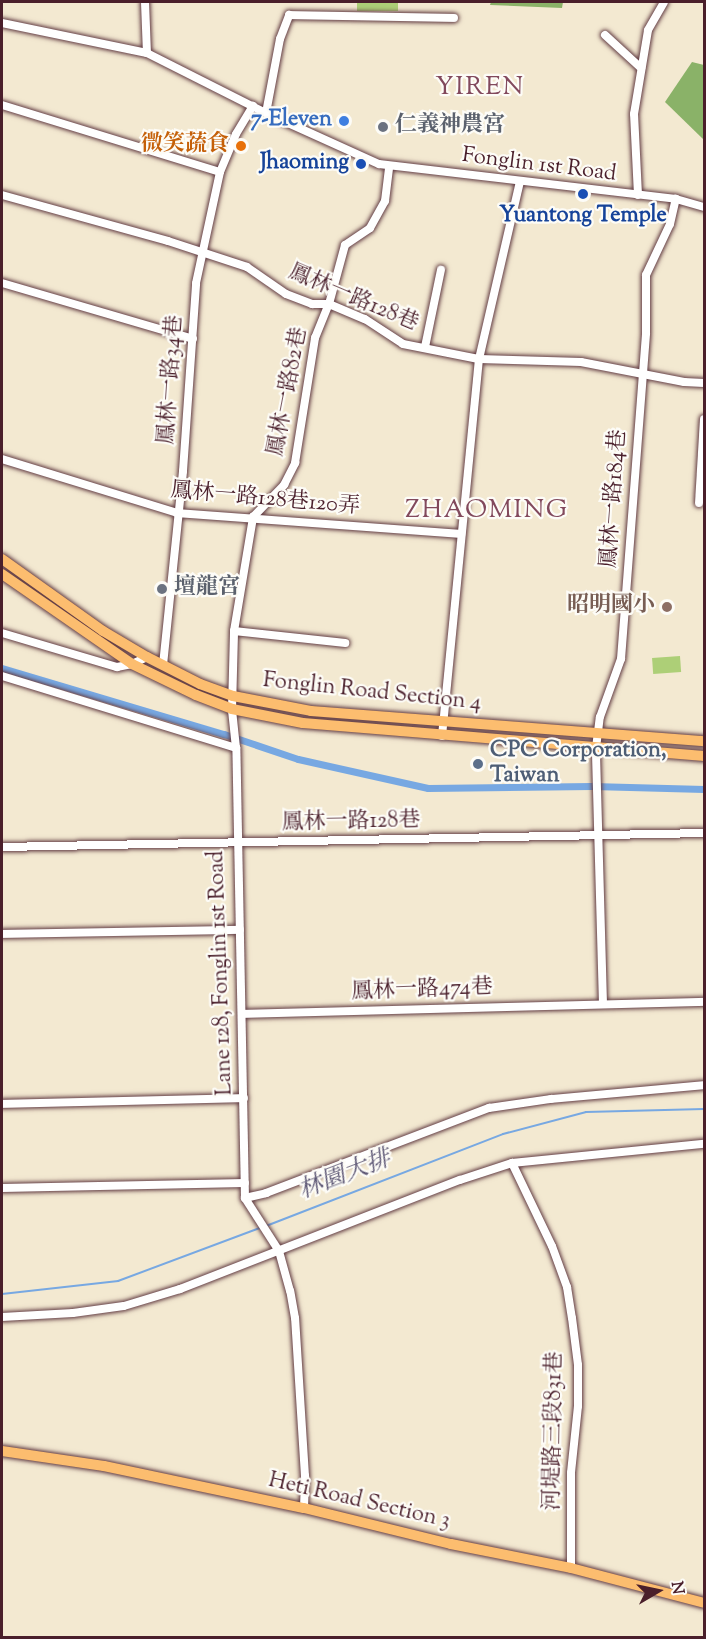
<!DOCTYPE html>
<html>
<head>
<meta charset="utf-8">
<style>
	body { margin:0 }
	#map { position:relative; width:706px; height:1639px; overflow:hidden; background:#f3e9d1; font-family:"Sorts Mill Goudy","Noto Serif TC",serif }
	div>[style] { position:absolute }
	.green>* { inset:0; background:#adcf77; transform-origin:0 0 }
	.forest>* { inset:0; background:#8ab268 }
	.stream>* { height:2px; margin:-1px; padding:0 1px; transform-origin:1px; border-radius:1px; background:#77a8e2 }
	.canal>* { height:7px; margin:-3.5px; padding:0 3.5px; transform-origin:3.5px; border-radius:3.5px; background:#77a8e2 }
	.roads { filter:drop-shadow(0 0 2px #633d44) drop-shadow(0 0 2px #633d44) }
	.minor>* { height:8px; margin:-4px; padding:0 4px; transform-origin:4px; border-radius:4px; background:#fff }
	.major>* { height:10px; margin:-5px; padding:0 5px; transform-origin:5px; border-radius:5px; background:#fcbd6f }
	.dots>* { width:16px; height:16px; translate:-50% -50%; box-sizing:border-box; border:3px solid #fdfcf7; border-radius:50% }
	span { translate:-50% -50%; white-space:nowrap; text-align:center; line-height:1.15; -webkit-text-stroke:4.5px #fdfcf7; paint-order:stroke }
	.shop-label { font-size:22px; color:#366cbe; font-weight:700 }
	.right { translate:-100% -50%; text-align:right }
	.worship-label { font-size:22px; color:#5b616d; font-weight:700 }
	.left { translate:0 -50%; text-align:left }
	.food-label { font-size:22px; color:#c56008; font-weight:700 }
	.transit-label { font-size:22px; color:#164399; font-weight:700 }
	.street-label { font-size:22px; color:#4a1f2b }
	.education-label { font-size:22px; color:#785e54; font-weight:700 }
	.service-label { font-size:22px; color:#4e5e75; font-weight:700 }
	.water-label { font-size:24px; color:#5c5674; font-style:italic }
	.quarter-label { font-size:26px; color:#82495c; letter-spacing:1.5px }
	.frame { position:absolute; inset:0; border:3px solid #4a1f2b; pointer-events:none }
	.north { position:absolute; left:628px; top:1561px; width:60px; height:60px; -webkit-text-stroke:4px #fdfcf7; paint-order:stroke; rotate:81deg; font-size:16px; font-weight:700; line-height:24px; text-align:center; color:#4a1f2b }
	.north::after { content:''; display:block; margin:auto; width:21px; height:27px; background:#4a1f2b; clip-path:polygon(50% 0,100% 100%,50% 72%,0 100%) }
</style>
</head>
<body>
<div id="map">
	<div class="green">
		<div style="left:357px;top:2px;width:41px;height:9px"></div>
		<div style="left:680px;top:656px;width:16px;height:28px;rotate:86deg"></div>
	</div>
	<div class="forest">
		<div style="clip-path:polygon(491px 2px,563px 2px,562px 8px,490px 5px)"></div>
		<div style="clip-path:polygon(692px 62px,704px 65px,704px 140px,665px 102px)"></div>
	</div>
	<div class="stream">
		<div style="left:266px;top:1226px;width:254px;rotate:-21.2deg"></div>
		<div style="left:503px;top:1134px;width:86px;rotate:-14.8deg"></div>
		<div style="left:586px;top:1112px;width:118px;rotate:-1.5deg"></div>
		<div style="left:2px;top:1294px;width:117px;rotate:-6.4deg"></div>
		<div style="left:118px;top:1281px;width:152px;rotate:-20.5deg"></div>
	</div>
	<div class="canal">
		<div style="left:2px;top:668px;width:232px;rotate:16.6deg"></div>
		<div style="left:224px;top:734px;width:78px;rotate:18.7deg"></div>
		<div style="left:298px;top:759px;width:133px;rotate:12.6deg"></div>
		<div style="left:428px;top:788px;width:164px;rotate:-0.7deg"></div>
		<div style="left:592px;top:786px;width:112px;rotate:1.5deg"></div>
	</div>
	<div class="roads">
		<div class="minor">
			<div style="left:145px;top:2px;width:51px;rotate:87.8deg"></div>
			<div style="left:2px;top:23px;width:148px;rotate:11.7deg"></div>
			<div style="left:147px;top:53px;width:133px;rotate:26.8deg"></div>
			<div style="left:266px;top:113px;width:124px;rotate:24.3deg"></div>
			<div style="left:379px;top:164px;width:299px;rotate:6.7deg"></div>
			<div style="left:676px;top:199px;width:29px;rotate:16deg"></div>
			<div style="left:605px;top:35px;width:49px;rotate:42.5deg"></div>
			<div style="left:2px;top:105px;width:228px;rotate:17.1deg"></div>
			<div style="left:266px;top:113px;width:75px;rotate:-79.3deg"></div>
			<div style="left:280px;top:39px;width:26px;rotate:-69deg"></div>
			<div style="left:289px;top:15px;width:165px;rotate:1deg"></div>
			<div style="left:2px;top:195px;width:172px;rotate:15.5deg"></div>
			<div style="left:168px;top:241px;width:83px;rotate:18.2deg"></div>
			<div style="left:247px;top:267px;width:47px;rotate:34.7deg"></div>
			<div style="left:286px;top:294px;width:28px;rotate:21deg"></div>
			<div style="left:312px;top:304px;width:17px"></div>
			<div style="left:329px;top:304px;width:39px;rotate:23deg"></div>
			<div style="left:365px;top:319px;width:45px;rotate:33.3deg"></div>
			<div style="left:403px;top:344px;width:77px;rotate:11.2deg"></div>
			<div style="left:479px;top:359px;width:102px;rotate:1.7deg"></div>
			<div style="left:581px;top:362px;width:105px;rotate:11deg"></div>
			<div style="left:684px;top:382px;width:20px;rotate:3deg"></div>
			<div style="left:638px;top:195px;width:81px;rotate:-92.8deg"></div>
			<div style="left:634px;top:114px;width:85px;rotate:-80.5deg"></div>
			<div style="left:648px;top:30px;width:32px;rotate:-60deg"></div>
			<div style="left:2px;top:283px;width:199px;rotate:16.3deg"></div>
			<div style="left:425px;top:347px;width:79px;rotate:-78.3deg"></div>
			<div style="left:2px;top:459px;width:183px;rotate:17.1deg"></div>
			<div style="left:177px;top:513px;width:285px;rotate:4.2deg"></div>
			<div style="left:699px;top:503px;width:84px;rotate:-86.6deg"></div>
			<div style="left:234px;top:631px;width:112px;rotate:6.2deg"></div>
			<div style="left:2px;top:633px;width:120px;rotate:16.5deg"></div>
			<div style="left:117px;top:667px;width:15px;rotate:-11deg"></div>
			<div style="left:132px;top:664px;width:17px;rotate:-25deg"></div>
			<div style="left:163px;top:665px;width:195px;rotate:-84.1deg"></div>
			<div style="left:183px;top:471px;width:188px;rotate:-86deg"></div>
			<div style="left:196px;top:283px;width:114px;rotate:-77.8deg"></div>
			<div style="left:220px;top:172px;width:41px;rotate:-67.2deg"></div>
			<div style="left:236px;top:134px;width:33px;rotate:-59deg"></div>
			<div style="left:2px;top:676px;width:245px;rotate:17.1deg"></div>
			<div style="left:442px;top:736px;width:379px;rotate:-84.4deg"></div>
			<div style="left:479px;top:359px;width:182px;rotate:-77deg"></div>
			<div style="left:2px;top:847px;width:702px;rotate:-1.14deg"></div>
			<div style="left:2px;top:934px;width:238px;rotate:-1deg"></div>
			<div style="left:603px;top:1004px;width:256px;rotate:-91.6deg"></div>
			<div style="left:596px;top:748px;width:31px;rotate:-83deg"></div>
			<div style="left:600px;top:717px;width:62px;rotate:-70.1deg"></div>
			<div style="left:621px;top:659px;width:327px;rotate:-85.6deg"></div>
			<div style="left:646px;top:333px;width:58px;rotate:-90deg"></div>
			<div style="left:646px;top:275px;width:56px;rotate:-64.8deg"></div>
			<div style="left:670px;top:224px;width:26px;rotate:-77deg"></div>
			<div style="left:243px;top:1014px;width:461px;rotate:-1.5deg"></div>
			<div style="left:2px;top:1104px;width:242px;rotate:-1.4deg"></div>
			<div style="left:512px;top:1163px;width:92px;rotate:64.3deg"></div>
			<div style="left:552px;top:1246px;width:44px;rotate:69.9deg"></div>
			<div style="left:567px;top:1287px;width:31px;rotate:81deg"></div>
			<div style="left:572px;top:1318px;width:47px;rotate:82.7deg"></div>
			<div style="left:578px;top:1365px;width:41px;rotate:90deg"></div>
			<div style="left:578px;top:1406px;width:67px;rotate:96deg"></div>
			<div style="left:571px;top:1473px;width:95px;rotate:90deg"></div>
			<div style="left:2px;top:1188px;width:243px;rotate:-1.2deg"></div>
			<div style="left:245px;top:1198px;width:22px;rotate:-13deg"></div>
			<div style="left:266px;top:1193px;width:239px;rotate:-20.9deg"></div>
			<div style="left:489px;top:1108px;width:63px;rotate:-8.3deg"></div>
			<div style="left:551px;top:1099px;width:154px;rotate:-5.2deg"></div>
			<div style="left:2px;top:1317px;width:71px;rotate:-3.2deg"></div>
			<div style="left:73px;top:1313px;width:51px;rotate:-7.8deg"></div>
			<div style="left:124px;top:1306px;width:59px;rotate:-16.9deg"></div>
			<div style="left:180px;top:1289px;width:300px;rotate:-21.3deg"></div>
			<div style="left:460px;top:1180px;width:55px;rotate:-18.1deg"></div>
			<div style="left:512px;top:1163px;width:193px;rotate:-5.7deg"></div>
			<div style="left:304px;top:1508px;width:32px;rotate:-88deg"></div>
			<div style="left:305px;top:1476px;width:158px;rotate:-93.6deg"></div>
			<div style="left:295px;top:1318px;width:27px;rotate:-100deg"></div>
			<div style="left:290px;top:1291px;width:41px;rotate:-105.4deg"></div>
			<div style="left:279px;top:1251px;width:63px;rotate:-122.7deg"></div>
			<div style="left:245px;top:1198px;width:450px;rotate:-91.1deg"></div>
			<div style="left:236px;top:748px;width:39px;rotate:-96deg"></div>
			<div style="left:232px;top:709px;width:78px;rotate:-88.5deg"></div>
			<div style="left:234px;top:631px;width:116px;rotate:-80.5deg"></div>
			<div style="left:253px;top:517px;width:45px;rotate:-45.9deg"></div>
			<div style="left:284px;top:485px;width:25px;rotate:-63deg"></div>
			<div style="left:295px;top:463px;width:127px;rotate:-80.9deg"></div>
			<div style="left:315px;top:338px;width:37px;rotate:-68deg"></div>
			<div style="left:329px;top:304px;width:61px;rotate:-74.8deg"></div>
			<div style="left:345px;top:245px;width:30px;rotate:-34deg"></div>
			<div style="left:370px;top:228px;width:31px;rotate:-61deg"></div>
			<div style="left:385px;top:201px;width:35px;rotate:-83deg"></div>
		</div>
		<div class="major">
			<div style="left:2px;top:559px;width:124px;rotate:35.5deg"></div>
			<div style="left:103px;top:631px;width:51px;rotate:30.6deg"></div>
			<div style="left:147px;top:657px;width:59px;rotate:27deg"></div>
			<div style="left:200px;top:684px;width:35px;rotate:20deg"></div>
			<div style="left:233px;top:696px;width:79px;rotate:10.9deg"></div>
			<div style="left:311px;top:711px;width:394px;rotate:4.4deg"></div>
			<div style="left:2px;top:574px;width:158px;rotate:34.7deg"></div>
			<div style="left:132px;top:664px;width:71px;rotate:25.8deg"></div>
			<div style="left:196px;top:695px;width:39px;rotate:21deg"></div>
			<div style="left:232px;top:709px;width:72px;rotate:11.2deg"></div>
			<div style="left:303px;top:723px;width:402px;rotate:4.7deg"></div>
			<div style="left:2px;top:1451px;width:103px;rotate:8.4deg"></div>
			<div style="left:104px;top:1466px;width:204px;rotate:11.9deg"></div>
			<div style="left:304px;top:1508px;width:151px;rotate:13.8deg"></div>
			<div style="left:451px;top:1544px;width:122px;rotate:11.3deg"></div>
			<div style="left:571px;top:1568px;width:138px;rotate:14.7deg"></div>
		</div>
	</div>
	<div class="dots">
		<div style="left:344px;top:121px;background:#3f7fe0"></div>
		<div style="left:383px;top:127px;background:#6b7280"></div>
		<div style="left:241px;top:146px;background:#e8710a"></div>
		<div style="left:361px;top:164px;background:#1a4fb4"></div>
		<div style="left:583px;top:194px;background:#1a4fb4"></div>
		<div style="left:162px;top:589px;background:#6b7280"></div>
		<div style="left:667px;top:607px;background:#8d6e63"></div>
		<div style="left:478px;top:764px;background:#5c6f8a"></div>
	</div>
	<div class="shop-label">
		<span class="right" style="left:332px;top:121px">7-Eleven</span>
	</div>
	<div class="worship-label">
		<span class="left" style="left:395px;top:127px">仁義神農宮</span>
		<span class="left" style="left:174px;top:589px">壇龍宮</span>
	</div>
	<div class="food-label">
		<span class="right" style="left:229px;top:146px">微笑蔬食</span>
	</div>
	<div class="transit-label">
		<span class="right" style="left:349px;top:164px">Jhaoming</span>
		<span style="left:583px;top:217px">Yuantong Temple</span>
	</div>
	<div class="street-label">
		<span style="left:539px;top:166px;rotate:7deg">Fonglin 1st Road</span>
		<span style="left:353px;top:299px;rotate:23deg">鳳林一路128巷</span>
		<span style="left:172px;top:380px;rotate:-86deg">鳳林一路34巷</span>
		<span style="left:289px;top:392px;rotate:-79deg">鳳林一路82巷</span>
		<span style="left:615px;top:499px;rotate:-86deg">鳳林一路184巷</span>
		<span style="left:265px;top:500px;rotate:5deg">鳳林一路128巷120弄</span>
		<span style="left:372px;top:693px;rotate:6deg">Fonglin Road Section 4</span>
		<span style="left:351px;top:823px;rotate:-1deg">鳳林一路128巷</span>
		<span style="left:222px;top:973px;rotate:-92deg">Lane 128, Fonglin 1st Road</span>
		<span style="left:422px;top:991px;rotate:-2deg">鳳林一路474巷</span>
		<span style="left:555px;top:1431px;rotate:-89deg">河堤路三段831巷</span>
		<span style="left:359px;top:1502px;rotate:13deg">Heti Road Section 3</span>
	</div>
	<div class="education-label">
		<span class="right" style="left:655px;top:607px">昭明國小</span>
	</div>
	<div class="service-label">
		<span class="left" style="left:490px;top:764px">CPC Corporation,<br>Taiwan</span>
	</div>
	<div class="water-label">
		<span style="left:345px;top:1176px;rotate:-21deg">林園大排</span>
	</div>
	<div class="quarter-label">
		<span style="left:480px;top:88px">YIREN</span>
		<span style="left:487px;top:511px">ZHAOMING</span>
	</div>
	<div class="frame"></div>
	<div class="north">N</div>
</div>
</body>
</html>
